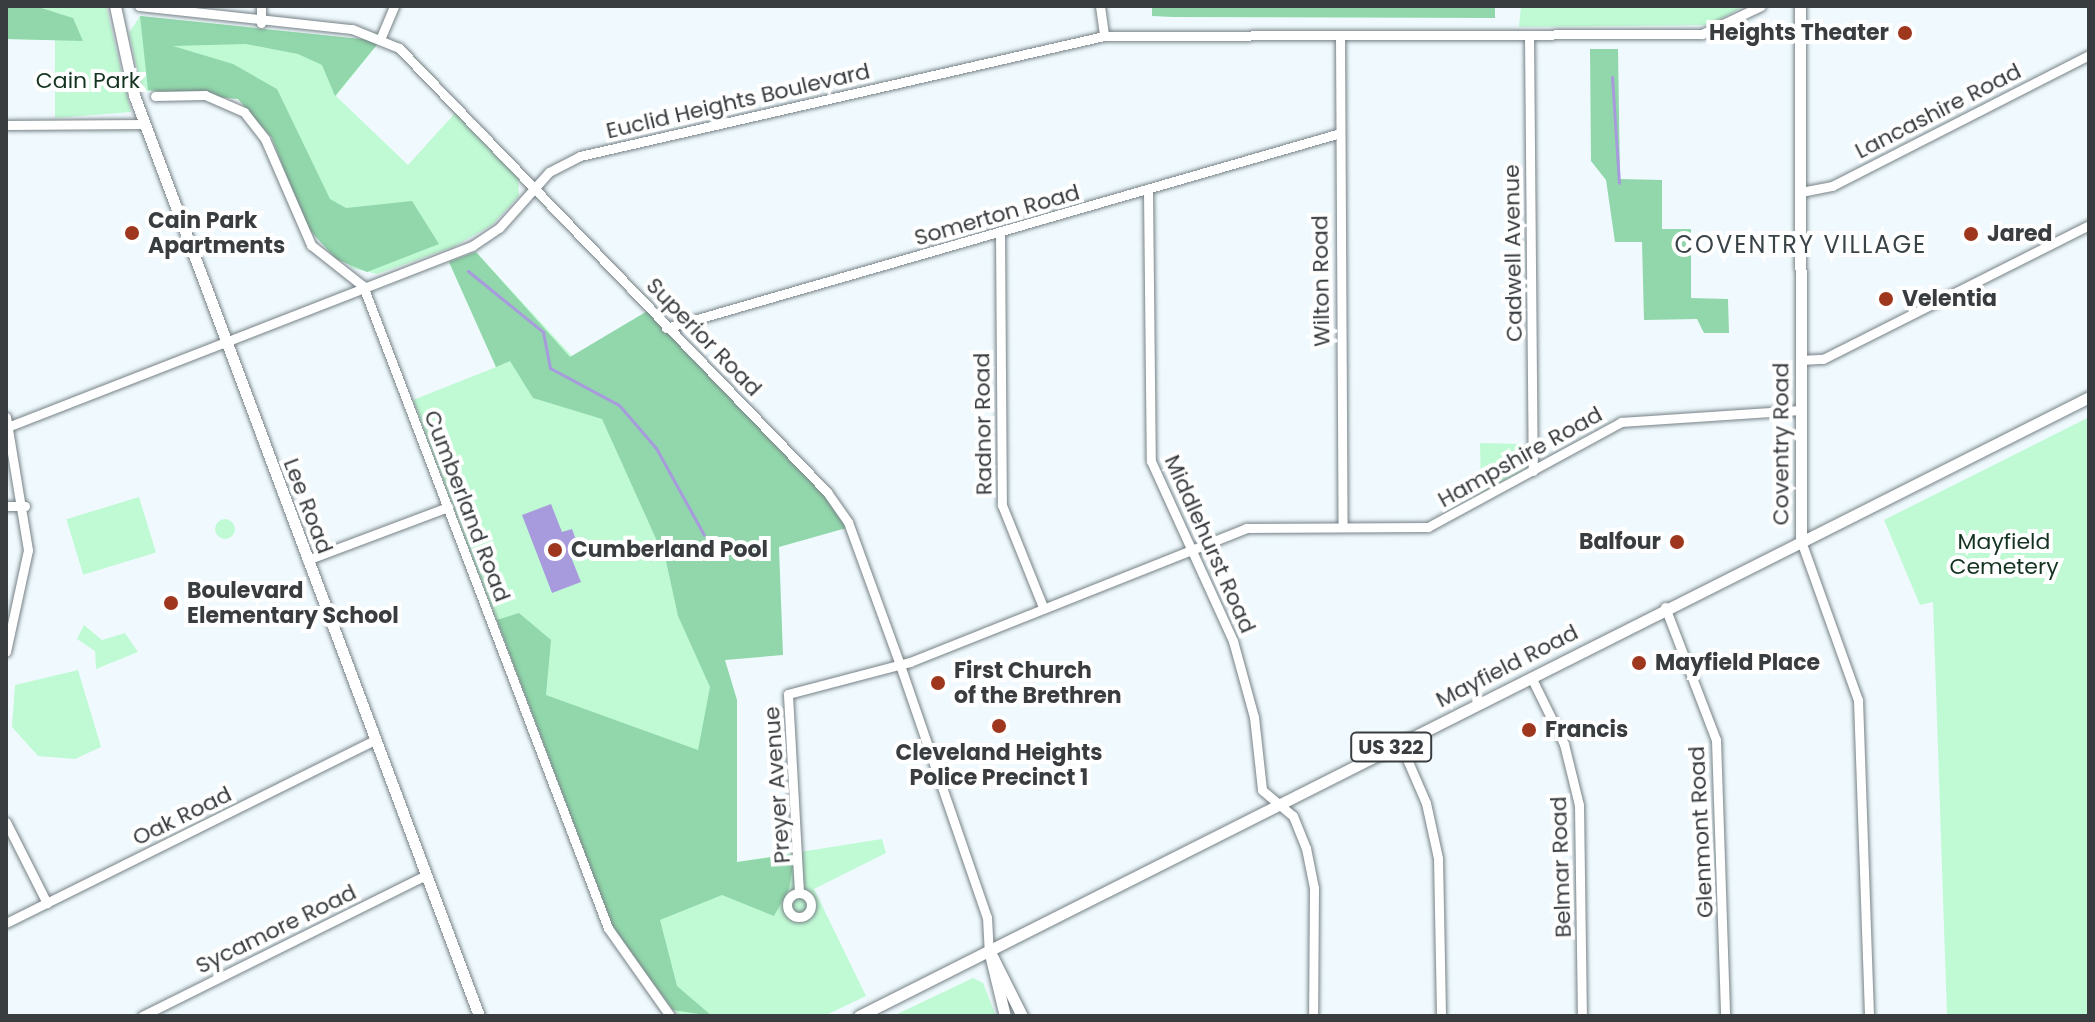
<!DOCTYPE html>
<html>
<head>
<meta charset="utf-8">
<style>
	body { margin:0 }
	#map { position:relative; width:2095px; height:1022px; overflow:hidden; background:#f0fafe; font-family:Poppins,sans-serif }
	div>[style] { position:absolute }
	.green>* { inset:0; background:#c0fad4; transform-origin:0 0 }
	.round { border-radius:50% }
	.forest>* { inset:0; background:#91d7ab }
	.water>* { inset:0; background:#a79bdd }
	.stream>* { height:3px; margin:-1.5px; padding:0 1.5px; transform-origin:1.5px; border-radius:1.5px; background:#a79bdd }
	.roads { filter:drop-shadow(0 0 2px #768186) drop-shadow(0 0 2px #768186) }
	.minor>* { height:9px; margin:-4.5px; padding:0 4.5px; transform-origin:4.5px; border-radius:4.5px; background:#fff }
	.minor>.ring { margin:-4.5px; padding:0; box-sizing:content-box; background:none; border:9px solid #fff; border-radius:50% }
	.major>* { height:11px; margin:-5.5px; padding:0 5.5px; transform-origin:5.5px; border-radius:5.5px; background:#fff }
	.dots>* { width:22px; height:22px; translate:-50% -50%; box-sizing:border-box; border:4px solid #fff; border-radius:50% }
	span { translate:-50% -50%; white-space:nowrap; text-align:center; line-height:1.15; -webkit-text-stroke:8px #fff; paint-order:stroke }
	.shield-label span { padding:2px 6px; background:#fff; border:2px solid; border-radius:6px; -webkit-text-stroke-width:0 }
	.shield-label { font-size:20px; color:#393d3f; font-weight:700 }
	.poi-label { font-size:22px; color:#393d3f; font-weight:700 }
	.right { translate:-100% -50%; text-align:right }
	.left { translate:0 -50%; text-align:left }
	.park-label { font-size:22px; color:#143321 }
	.street-label { font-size:22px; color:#393d3f }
	.neighbourhood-label { font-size:24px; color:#3a4448; letter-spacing:2px }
	.frame { position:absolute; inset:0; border:8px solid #393d3f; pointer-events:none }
</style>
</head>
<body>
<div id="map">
	<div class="green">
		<div style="clip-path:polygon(6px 6px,106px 6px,131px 112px,55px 118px,55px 40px,6px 39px)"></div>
		<div style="clip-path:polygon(1521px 6px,1744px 6px,1710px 25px,1519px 27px)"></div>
		<div style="clip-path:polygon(140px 16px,380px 41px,336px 96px,408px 165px,456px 112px,518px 177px,519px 196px,492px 225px,453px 247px,377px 274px,352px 268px,305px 225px,272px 138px,238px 99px,142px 90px,129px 33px)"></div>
		<div style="clip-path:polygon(476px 252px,606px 393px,708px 617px,737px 700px,737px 862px,882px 839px,886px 853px,814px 889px,866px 996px,824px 1016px,679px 1016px,614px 930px,413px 400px,496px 367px,449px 262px)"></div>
		<div style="clip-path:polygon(2089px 417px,2089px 1016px,1947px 1016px,1933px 602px,1920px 605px,1884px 520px)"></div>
		<div style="clip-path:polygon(1480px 443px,1528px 444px,1526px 468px,1481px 493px)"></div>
		<div style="left:139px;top:497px;width:58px;height:76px;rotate:73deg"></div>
		<div class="round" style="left:215px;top:519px;width:20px;height:20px"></div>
		<div style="clip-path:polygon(84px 625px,102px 640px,125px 633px,138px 652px,96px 669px,95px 651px,77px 639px)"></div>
		<div style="clip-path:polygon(78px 670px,101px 747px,75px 759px,38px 756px,12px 727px,15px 685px)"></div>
		<div style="clip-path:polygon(973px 978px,983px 983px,996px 1016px,893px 1016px)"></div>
	</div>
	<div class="forest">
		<div style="clip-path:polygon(35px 6px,73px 18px,83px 41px,6px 39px,6px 7px)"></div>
		<div style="clip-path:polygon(1152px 6px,1495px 6px,1495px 18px,1173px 17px,1152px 16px)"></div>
		<div style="clip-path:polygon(140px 16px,380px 41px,335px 96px,322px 65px,298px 54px,246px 44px,173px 46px,233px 64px,277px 89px,330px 199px,346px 208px,412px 201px,439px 244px,367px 272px,336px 259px,305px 225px,272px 138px,238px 99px,148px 90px)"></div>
		<div style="clip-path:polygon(1590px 49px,1618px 49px,1620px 179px,1662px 180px,1662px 229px,1691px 229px,1691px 298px,1728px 299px,1729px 333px,1704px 333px,1697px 319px,1644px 320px,1642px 242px,1615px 242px,1606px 180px,1591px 161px)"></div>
		<div style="clip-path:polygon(476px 252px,570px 357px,649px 310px,827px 492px,850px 527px,779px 547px,783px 655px,725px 660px,737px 700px,737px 862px,795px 854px,789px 889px,774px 916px,722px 895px,660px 920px,677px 986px,712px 1016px,673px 1010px,614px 930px,497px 620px,519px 613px,551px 640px,546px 695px,698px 750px,710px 687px,678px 616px,666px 561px,602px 419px,533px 398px,510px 361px,496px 367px,449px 262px)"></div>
	</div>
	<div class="water">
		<div style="clip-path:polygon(551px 504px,562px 532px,572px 529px,579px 548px,569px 552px,581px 582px,552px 593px,522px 515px)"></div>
	</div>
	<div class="stream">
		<div style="left:1612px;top:77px;width:106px;rotate:86.2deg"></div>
		<div style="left:468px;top:271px;width:97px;rotate:39.1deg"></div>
		<div style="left:543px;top:332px;width:37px;rotate:79deg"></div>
		<div style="left:550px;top:368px;width:78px;rotate:28.2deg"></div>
		<div style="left:619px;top:405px;width:57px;rotate:49.3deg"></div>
		<div style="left:656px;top:448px;width:99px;rotate:61.1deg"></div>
	</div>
	<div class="roads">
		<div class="minor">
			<div style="left:139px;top:6px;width:214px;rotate:6.2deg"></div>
			<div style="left:352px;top:29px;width:51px;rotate:22deg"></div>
			<div style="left:399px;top:48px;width:617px;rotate:46.05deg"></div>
			<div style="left:827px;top:492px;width:37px;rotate:55deg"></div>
			<div style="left:848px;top:522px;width:152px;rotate:70deg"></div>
			<div style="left:900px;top:665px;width:267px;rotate:71deg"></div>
			<div style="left:987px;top:917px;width:33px;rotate:87deg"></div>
			<div style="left:261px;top:6px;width:17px;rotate:90deg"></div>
			<div style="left:1100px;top:6px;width:30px;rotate:82deg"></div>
			<div style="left:1340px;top:35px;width:492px;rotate:89.7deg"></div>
			<div style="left:1529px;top:35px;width:436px;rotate:89.5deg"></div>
			<div style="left:381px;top:37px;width:34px;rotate:-67deg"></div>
			<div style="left:155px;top:96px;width:50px;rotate:-1.1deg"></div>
			<div style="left:205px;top:95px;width:43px;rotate:23.6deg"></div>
			<div style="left:244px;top:112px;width:34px;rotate:52deg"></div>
			<div style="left:265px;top:139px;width:116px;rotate:66.5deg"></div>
			<div style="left:311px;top:245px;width:66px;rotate:38.3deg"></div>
			<div style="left:363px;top:286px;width:687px;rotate:69.11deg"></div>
			<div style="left:608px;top:928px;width:108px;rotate:54.8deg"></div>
			<div style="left:6px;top:125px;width:139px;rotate:-0.4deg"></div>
			<div style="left:1148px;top:191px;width:270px;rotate:89.4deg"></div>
			<div style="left:1151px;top:461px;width:198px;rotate:65.5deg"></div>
			<div style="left:1233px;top:641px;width:79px;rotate:74.6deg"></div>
			<div style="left:1254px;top:717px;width:73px;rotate:83.7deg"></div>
			<div style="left:1262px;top:790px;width:40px;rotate:40deg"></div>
			<div style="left:1293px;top:816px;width:35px;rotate:68deg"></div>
			<div style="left:1306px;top:848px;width:41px;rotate:78.7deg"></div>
			<div style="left:1314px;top:888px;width:128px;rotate:90.4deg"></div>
			<div style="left:1801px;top:192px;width:32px;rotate:-11deg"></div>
			<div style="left:1832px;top:186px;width:288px;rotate:-27deg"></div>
			<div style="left:1000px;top:232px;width:273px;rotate:89.6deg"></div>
			<div style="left:1002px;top:505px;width:110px;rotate:68.1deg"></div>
			<div style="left:666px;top:328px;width:698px;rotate:-16.13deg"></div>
			<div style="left:1801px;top:360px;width:22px;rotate:-3deg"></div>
			<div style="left:1823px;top:359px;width:298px;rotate:-26.7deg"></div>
			<div style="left:6px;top:417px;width:135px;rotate:80.6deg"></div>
			<div style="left:28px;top:550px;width:104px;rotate:102.2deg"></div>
			<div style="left:10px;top:426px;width:496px;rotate:-21.3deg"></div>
			<div style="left:472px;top:246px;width:32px;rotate:-34deg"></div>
			<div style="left:499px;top:228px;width:75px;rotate:-48.2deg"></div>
			<div style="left:549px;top:172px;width:35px;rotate:-27deg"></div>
			<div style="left:580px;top:156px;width:538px;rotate:-12.9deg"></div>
			<div style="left:1104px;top:36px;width:598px;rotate:-0.19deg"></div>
			<div style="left:1702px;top:34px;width:65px;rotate:-25.4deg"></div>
			<div style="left:6px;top:506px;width:19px"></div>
			<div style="left:1801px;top:541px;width:169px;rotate:70.3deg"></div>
			<div style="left:1858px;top:700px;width:316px;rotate:88deg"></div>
			<div style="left:307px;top:560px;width:151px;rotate:-20.6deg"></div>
			<div style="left:1665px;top:607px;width:142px;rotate:69deg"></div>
			<div style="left:1716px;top:740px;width:276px;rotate:88.1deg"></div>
			<div style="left:1531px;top:677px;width:75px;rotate:63.8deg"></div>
			<div style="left:1564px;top:744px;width:63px;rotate:76.2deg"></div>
			<div style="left:1579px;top:805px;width:211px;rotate:89.2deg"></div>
			<div style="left:1400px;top:743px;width:65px;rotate:66.6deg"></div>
			<div style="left:1426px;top:803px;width:56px;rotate:77.7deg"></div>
			<div style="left:1438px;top:858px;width:158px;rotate:88.9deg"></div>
			<div style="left:6px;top:822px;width:91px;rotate:63.2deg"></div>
			<div style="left:799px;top:892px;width:198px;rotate:-93.2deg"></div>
			<div style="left:788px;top:694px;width:126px;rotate:-14.7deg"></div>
			<div style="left:910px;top:662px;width:362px;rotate:-21.7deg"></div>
			<div style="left:1246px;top:528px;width:182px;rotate:-0.3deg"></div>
			<div style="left:1428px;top:527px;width:220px;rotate:-28.5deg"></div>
			<div style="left:1621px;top:422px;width:179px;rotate:-3.8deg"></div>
			<div class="ring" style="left:787px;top:893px;width:15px;height:15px"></div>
			<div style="left:6px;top:923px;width:411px;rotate:-26.4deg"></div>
			<div style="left:142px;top:1016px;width:317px;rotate:-26.4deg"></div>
		</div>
		<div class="major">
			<div style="left:115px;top:6px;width:91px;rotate:77.9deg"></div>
			<div style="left:134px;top:95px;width:983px;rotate:69.46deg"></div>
			<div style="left:1800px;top:6px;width:535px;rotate:89.89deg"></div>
			<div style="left:989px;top:950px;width:74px;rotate:63.4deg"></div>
			<div style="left:989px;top:950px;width:68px;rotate:76.4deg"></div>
			<div style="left:859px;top:1016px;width:1377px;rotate:-26.71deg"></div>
		</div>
	</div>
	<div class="dots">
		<div style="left:1905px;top:33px;background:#9f361e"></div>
		<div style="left:132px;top:233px;background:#9f361e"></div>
		<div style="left:1971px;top:234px;background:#9f361e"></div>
		<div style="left:1886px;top:299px;background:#9f361e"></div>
		<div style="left:1677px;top:542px;background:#9f361e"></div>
		<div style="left:555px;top:550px;background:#9f361e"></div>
		<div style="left:171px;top:603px;background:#9f361e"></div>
		<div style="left:1639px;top:663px;background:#9f361e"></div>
		<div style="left:938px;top:683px;background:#9f361e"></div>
		<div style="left:999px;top:726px;background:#9f361e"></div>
		<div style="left:1529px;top:730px;background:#9f361e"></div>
	</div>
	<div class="shield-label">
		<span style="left:1391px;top:747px">US 322</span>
	</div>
	<div class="poi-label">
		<span class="right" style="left:1889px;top:33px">Heights Theater</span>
		<span class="left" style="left:148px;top:233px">Cain Park<br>Apartments</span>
		<span class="left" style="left:1987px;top:234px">Jared</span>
		<span class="left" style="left:1902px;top:299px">Velentia</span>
		<span class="right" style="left:1661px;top:542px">Balfour</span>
		<span class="left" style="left:571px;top:550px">Cumberland Pool</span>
		<span class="left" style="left:187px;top:603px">Boulevard<br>Elementary School</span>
		<span class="left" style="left:1655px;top:663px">Mayfield Place</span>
		<span class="left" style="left:954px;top:683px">First Church<br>of the Brethren</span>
		<span class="left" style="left:1545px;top:730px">Francis</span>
		<span style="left:999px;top:765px">Cleveland Heights<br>Police Precinct 1</span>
	</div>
	<div class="park-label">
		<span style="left:88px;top:81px">Cain Park</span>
		<span style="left:2004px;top:554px">Mayfield<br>Cemetery</span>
	</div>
	<div class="street-label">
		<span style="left:738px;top:101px;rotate:-13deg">Euclid Heights Boulevard</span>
		<span style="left:1938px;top:111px;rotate:-27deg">Lancashire Road</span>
		<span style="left:997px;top:215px;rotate:-16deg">Somerton Road</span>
		<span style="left:1513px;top:253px;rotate:-91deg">Cadwell Avenue</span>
		<span style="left:1321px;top:281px;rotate:-91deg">Wilton Road</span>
		<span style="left:704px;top:337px;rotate:46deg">Superior Road</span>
		<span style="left:983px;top:424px;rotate:-91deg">Radnor Road</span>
		<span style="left:1781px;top:444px;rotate:-90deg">Coventry Road</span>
		<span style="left:1520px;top:457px;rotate:-29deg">Hampshire Road</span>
		<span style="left:308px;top:506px;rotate:69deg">Lee Road</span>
		<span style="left:467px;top:506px;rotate:69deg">Cumberland Road</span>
		<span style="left:1210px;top:544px;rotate:66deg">Middlehurst Road</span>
		<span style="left:1507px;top:666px;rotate:-27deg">Mayfield Road</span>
		<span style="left:777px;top:785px;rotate:-94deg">Preyer Avenue</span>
		<span style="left:182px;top:816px;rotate:-26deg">Oak Road</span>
		<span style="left:1701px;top:832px;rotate:-93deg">Glenmont Road</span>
		<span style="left:1561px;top:867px;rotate:-92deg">Belmar Road</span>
		<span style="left:276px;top:929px;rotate:-26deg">Sycamore Road</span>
	</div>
	<div class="neighbourhood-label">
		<span style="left:1801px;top:245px">COVENTRY VILLAGE</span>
	</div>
	<div class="frame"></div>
</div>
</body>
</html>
